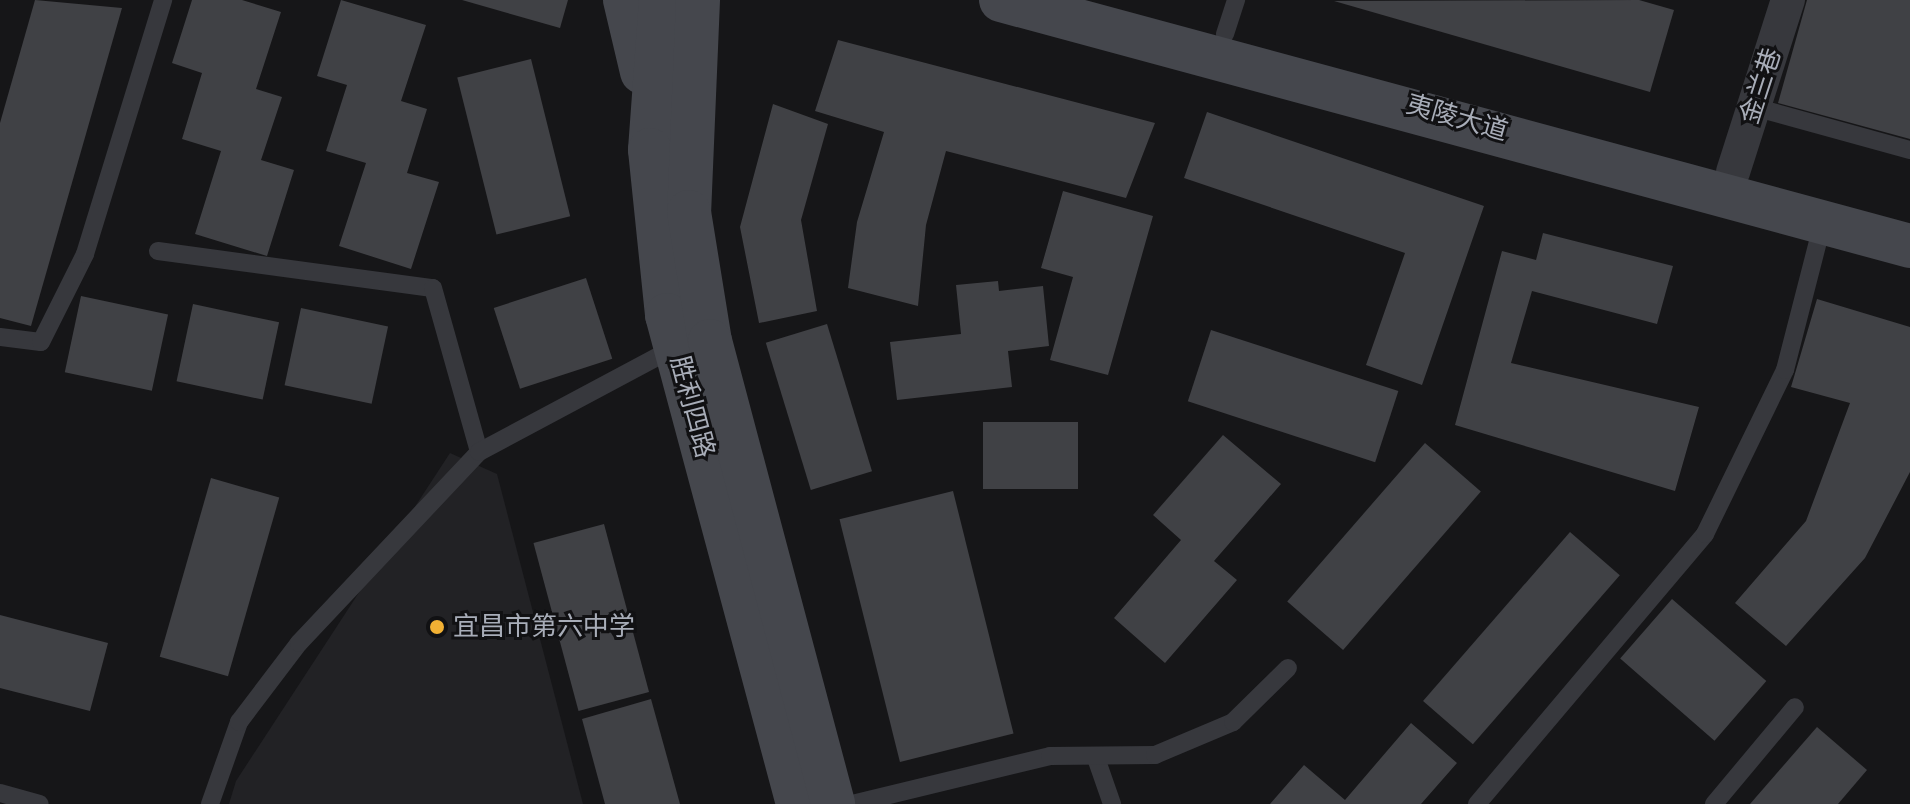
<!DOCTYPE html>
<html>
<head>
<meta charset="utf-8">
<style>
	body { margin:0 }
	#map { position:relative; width:1910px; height:804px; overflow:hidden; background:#161618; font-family:"Fira Sans","Noto Sans SC",sans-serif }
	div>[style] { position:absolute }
	.built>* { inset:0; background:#222225 }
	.building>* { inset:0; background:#404145; transform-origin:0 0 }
	.service>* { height:18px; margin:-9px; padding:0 9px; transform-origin:9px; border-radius:9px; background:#37383d }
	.minor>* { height:34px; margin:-17px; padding:0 17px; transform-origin:17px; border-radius:17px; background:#37383d }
	.secondary>* { height:44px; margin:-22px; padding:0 22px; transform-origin:22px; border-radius:22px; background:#45474d }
	.dots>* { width:22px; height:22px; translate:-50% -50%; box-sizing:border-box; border:4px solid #111113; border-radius:50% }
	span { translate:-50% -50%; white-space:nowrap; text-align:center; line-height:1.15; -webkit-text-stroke:6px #111113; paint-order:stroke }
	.street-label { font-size:26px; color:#a8adb8 }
	.poi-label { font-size:26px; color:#a8adb8 }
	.left { translate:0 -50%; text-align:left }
</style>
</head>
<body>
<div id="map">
	<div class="built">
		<div style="clip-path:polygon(450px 453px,497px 474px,583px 804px,229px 804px,236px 781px)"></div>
	</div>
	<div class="building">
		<div style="clip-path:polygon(35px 0,122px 8px,31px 326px,0 318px,0 123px)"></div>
		<div style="clip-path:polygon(192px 0,242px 0,281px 12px,256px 89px,282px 97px,261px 160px,294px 170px,267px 256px,195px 234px,221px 151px,182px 139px,202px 73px,172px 63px)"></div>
		<div style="clip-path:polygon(341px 0,426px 25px,401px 101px,427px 109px,407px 173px,439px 182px,411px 269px,339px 246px,366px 163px,326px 151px,347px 85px,317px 76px)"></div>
		<div style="clip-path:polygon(462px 0,568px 0,560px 28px)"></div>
		<div style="clip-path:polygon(1639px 0,1674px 10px,1650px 92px,1334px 1px)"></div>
		<div style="clip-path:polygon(1807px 0,1910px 0,1910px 139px,1778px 103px)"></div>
		<div style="clip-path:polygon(838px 40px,1155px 123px,1126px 198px,946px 151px,926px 225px,918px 306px,848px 288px,857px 222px,884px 132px,815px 111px)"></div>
		<div style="left:531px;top:59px;width:162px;height:76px;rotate:76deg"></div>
		<div style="clip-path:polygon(773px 104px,828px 124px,801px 220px,817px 311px,759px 323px,740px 227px)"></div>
		<div style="clip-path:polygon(1207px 112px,1484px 206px,1422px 385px,1366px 365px,1405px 253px,1184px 178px)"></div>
		<div style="clip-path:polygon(1063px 191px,1153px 216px,1108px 375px,1050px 360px,1073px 277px,1041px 268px)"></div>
		<div style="clip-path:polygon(1543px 233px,1673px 266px,1657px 324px,1532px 291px,1511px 363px,1699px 407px,1675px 491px,1455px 425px,1502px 251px,1536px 260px)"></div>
		<div style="left:586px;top:278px;width:85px;height:97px;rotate:72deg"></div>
		<div style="clip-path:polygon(998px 281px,999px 291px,1043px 286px,1049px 346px,1008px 351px,1012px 387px,897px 400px,890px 342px,961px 334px,956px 285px)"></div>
		<div style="left:81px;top:296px;width:89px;height:78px;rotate:12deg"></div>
		<div style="clip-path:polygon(1817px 299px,1910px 327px,1910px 472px,1865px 558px,1786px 646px,1735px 603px,1806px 521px,1850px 403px,1791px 387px)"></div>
		<div style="left:193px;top:304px;width:88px;height:79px;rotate:12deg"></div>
		<div style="left:301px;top:308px;width:89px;height:79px;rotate:12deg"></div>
		<div style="left:827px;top:324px;width:154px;height:64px;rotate:73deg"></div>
		<div style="left:1211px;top:330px;width:197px;height:75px;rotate:18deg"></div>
		<div style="left:983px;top:422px;width:95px;height:67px"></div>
		<div style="clip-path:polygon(1223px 435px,1281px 484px,1214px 561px,1237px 580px,1165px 663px,1114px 618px,1181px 540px,1153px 515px)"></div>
		<div style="left:1425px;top:443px;width:74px;height:210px;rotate:41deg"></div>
		<div style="left:211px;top:478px;width:71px;height:186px;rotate:16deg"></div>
		<div style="left:953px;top:491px;width:250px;height:117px;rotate:76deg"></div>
		<div style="left:604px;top:524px;width:174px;height:73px;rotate:75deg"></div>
		<div style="left:1570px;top:532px;width:66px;height:224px;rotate:41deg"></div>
		<div style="left:1672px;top:599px;width:125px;height:79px;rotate:41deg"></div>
		<div style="clip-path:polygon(0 615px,108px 643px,90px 711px,0 688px)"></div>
		<div style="clip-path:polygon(651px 699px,680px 804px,605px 804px,582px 719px)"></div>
		<div style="clip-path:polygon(1411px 723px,1457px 763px,1421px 804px,1270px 804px,1304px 765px,1345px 800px)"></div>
		<div style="clip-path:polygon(1817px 727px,1867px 770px,1838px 804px,1750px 804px)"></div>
	</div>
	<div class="service">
		<div style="left:1225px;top:34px;width:36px;rotate:-72deg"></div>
		<div style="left:1754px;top:107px;width:162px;rotate:15.4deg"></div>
		<div style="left:158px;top:251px;width:277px;rotate:7.7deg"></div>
		<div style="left:433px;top:288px;width:170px;rotate:74.3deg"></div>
		<div style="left:0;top:337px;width:41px;rotate:7deg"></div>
		<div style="left:41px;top:342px;width:98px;rotate:-63.4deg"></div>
		<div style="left:85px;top:254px;width:266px;rotate:-72.9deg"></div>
		<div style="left:1096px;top:758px;width:49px;rotate:70.8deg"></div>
		<div style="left:0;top:793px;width:41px;rotate:15.4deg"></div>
		<div style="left:210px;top:804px;width:87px;rotate:-70.5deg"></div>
		<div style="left:239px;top:722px;width:99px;rotate:-52.8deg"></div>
		<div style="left:299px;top:643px;width:262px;rotate:-46.7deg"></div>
		<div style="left:479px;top:452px;width:223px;rotate:-28.1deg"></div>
		<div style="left:852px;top:804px;width:204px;rotate:-13.6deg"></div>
		<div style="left:1050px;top:756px;width:105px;rotate:-0.5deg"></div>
		<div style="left:1155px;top:755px;width:85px;rotate:-22.9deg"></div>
		<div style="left:1233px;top:722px;width:77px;rotate:-44.5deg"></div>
		<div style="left:1477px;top:804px;width:353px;rotate:-49.8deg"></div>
		<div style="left:1705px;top:534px;width:182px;rotate:-64deg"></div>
		<div style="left:1785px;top:370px;width:153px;rotate:-75.6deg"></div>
		<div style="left:1714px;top:804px;width:126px;rotate:-50.1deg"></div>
	</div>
	<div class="minor">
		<div style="left:1733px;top:172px;width:181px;rotate:-72.3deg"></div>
	</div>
	<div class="secondary">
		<div style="left:625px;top:0;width:74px;rotate:76.7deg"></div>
		<div style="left:661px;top:0;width:150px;rotate:94.2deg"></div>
		<div style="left:650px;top:150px;width:166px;rotate:84.1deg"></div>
		<div style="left:667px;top:315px;width:506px;rotate:75deg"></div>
		<div style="left:698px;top:0;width:212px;rotate:92.4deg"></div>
		<div style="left:689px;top:212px;width:131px;rotate:80.8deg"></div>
		<div style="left:710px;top:341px;width:479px;rotate:75.1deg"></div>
		<div style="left:1001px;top:0;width:942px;rotate:15.14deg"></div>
	</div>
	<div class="dots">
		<div style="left:437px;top:627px;background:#f2b134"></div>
	</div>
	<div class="street-label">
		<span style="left:1761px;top:86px;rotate:-72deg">金兰巷</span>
		<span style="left:1457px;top:118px;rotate:16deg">夷陵大道</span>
		<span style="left:692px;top:407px;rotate:75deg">胜利四路</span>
	</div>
	<div class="poi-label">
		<span class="left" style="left:453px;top:627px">宜昌市第六中学</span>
	</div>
</div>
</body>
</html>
